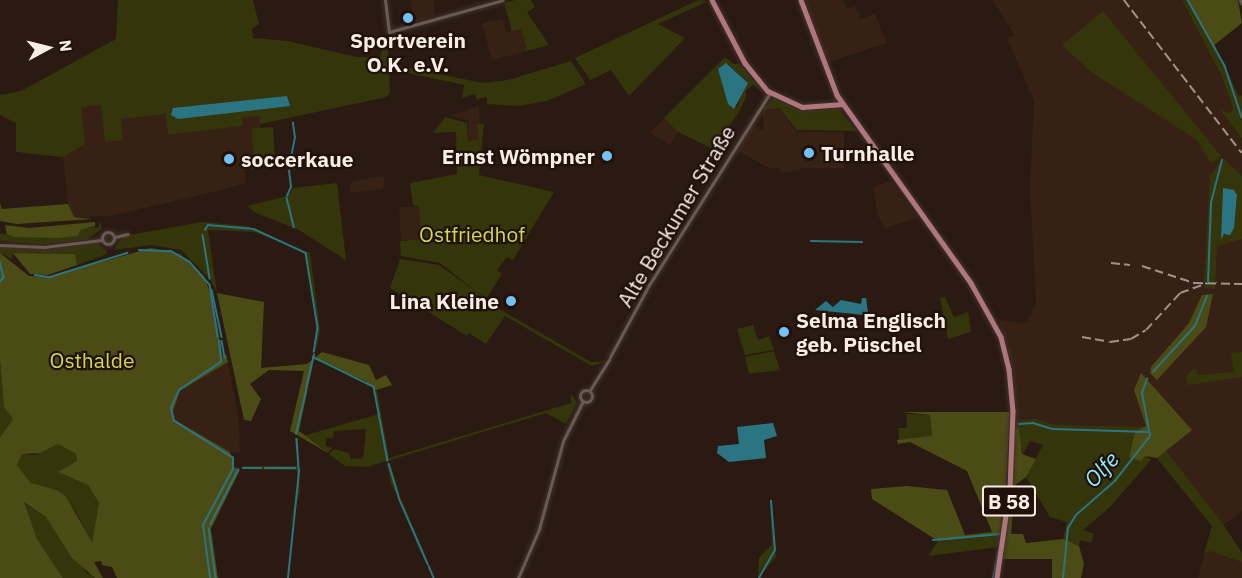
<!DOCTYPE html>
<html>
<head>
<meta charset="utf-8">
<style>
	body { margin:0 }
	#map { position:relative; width:1242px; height:578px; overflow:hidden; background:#2a1a11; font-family:"IBM Plex Sans",sans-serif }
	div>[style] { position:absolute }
	.built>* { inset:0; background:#372115; transform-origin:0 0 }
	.green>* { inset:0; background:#34350a; transform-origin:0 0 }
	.forest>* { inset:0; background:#4b4c15 }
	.water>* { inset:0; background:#2b7582 }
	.stream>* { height:1.5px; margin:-0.75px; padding:0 0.75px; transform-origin:0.75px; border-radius:0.75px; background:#2b7582 }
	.roads { filter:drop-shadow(0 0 2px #40332f) drop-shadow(0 0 2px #40332f) }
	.minor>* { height:3px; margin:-1.5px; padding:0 1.5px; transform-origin:1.5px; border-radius:1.5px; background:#6c594f }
	.minor>.ring { margin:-1.5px; padding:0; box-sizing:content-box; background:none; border:3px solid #6c594f; border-radius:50% }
	.major>* { height:4.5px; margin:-2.25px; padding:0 2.25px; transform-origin:2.25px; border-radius:2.25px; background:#b0767b }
	.rail>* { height:1.5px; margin-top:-0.75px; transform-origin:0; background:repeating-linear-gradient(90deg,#a0928b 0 9px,transparent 0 13.5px) }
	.dots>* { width:16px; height:16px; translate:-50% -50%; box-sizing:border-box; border:3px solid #201109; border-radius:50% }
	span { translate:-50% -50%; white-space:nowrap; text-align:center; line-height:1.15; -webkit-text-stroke:4.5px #201109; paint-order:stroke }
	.shield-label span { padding:2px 4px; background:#201109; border:2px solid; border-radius:4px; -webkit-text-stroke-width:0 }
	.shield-label { font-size:20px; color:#f9ede8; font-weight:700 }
	.poi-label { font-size:21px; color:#f9ede8; font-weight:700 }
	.left { translate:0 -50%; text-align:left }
	.right { translate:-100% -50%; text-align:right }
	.street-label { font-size:21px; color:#f9ede8 }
	.park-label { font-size:21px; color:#d3d64f }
	.water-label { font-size:22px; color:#8eecfe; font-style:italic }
	.north { position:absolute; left:18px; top:18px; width:60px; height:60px; -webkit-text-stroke:4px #201109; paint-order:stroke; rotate:83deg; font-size:16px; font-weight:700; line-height:24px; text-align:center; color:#f9ede8 }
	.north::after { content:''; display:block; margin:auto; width:21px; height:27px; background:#f9ede8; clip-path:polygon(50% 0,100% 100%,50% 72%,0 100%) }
</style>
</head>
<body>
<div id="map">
	<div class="built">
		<div style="clip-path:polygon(410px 0,433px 0,435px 16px,415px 21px)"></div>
		<div style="clip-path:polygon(805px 0,843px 0,847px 9px,855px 6px,860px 19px,875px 14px,887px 43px,826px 63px)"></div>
		<div style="clip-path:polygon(992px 0,1182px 0,1222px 77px,1233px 108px,1230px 113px,1220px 111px,1242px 140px,1242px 511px,1222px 526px,1242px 552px,1242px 578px,1198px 578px,1212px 526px,1135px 432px,1015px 428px,1013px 369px,999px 320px,1027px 323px,1036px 303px,1030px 189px,1034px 101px,1007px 38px,1015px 35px)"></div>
		<div style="clip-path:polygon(503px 19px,506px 33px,511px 31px,510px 25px,519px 23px,527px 51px,492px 60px,482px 23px)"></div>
		<div style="clip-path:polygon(101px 105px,105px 142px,121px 119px,166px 114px,169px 135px,243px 126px,242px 118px,259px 116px,261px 128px,252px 130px,257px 168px,245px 170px,246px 183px,221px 190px,111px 216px,74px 217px,68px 204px,63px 157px,78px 145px,80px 107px)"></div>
		<div style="clip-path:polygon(479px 106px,480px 139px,468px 141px,468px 120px,451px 116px)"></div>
		<div style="clip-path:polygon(778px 108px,797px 132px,800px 170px,781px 173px,780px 168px,769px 168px,736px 150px,751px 126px,764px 130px,762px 110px)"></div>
		<div style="clip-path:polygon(664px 118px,678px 132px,670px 145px,650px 133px)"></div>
		<div style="left:798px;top:132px;width:46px;height:36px"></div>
		<div style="clip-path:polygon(380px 176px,385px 178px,383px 189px,349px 193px,351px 182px)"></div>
		<div style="clip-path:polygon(890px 181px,918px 218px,885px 228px,878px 216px,873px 187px)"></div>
		<div style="left:419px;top:206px;width:33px;height:20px;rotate:87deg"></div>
		<div style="clip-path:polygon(228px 362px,239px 421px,240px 453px,230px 452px,175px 420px,172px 414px,180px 391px)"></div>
	</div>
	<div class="green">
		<div style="clip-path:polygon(118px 0,253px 0,259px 24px,252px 29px,253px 38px,287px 41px,357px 57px,380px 57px,382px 49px,388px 49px,390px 92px,387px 97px,260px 124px,259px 116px,242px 118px,243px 126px,168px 135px,166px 114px,121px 119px,123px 140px,105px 142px,101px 105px,81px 107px,85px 144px,63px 157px,16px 152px,16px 123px,0 115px,0 95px,21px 91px,116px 39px)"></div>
		<div style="clip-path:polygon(515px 0,531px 0,535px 7px,527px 12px,549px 45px,527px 51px,521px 29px,512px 31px,504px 3px)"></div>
		<div style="clip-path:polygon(698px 0,708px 1px,658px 24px,685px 38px,629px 96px,611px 70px,590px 80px,575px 58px)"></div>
		<div style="clip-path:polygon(1182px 0,1187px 0,1215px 45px,1239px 97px,1242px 95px,1242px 139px,1220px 110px,1230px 113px,1233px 108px,1222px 77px)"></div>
		<div style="clip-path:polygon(1103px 11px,1221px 156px,1214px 162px,1210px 162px,1197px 140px,1090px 71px,1062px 45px)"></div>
		<div style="clip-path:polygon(evenodd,725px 57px,734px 64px,739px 63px,765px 94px,753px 85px,746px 90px,746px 97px,739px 112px,713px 149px,678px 132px,664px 118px,725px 57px,728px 64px,748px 83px,742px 89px,738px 106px,733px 109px,718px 69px,728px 64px)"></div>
		<div style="clip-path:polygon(571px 61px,586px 84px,547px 101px,518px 106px,487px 104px,487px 97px,477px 99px,475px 94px,462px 98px,464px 85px,394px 70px,394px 65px,483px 83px,508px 80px)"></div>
		<div style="clip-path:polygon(774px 98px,801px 111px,839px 109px,856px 131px,797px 130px,779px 108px,762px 110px)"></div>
		<div style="clip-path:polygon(445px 117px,467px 123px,468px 141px,479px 139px,477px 124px,484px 124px,479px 175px,554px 192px,513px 260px,507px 257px,497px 270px,502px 274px,486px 299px,440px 263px,401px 256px,400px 241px,421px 239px,419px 206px,413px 205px,410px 183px,457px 174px,456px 132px,433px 133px)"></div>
		<div style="left:273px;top:127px;width:36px;height:21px;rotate:87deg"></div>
		<div style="clip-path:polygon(evenodd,1223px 158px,1242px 176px,1242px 239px,1217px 246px,1215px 289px,1204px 288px,1210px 176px,1223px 158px,1223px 188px,1237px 195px,1234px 228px,1224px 233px,1223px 188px)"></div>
		<div style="clip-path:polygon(337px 183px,346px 260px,299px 230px,256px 213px,247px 206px,288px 196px,293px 188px)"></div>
		<div style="clip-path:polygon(100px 220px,102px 229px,86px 240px,43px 244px,0 241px,0 234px,99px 227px)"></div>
		<div style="clip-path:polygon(202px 222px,247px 226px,310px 253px,320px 330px,316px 351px,313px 353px,317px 324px,307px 262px,305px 254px,291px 246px,253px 232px,208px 230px,217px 293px,210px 279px,181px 250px,151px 245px,114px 250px,122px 238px,129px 235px)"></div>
		<div style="clip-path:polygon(97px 243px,107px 251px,107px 254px,77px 265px,75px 254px,13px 253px,12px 259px,0 253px,0 247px,51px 250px)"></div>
		<div style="clip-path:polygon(400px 259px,439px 265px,506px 313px,591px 362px,605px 362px,592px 366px,505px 316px,486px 344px,469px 333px,467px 336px,390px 288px)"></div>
		<div style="clip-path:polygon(945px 297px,954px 317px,968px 312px,971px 332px,948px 339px,940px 298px)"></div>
		<div style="clip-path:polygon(753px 325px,758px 340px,769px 336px,774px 350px,745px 355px,737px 329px)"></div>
		<div style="clip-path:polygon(774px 351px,780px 370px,749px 374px,745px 357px)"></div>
		<div style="clip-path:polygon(1242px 352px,1242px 377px,1188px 385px,1186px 377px,1194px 368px,1199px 375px,1234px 372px,1231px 353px)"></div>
		<div style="clip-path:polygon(0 359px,4px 407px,13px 419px,0 437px)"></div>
		<div style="clip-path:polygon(373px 388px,377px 390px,389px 458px,571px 403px,571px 393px,577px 403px,566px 424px,546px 413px,367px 467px,345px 466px,329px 454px,334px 449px,349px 453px,351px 459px,363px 458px,366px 429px,334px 431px,333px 438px,326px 438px,326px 446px,332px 448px,328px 453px,303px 436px,379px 414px)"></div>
		<div style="clip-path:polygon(906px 414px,930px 415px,932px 437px,899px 440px,898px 428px,907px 428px)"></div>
		<div style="clip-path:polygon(1035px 419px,1056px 425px,1145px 427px,1135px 432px,1129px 457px,1146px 456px,1151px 460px,1109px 508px,1083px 530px,1094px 534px,1091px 543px,1080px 540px,1079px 546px,1063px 539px,1067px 522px,1050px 517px,1026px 477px,1043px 445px,1030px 441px,1023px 454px,1015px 421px)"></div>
		<div style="clip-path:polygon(295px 437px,298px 439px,300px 491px,288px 534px,298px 490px,297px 470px,242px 469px,243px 466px,297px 466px)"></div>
		<div style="clip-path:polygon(58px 444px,76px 454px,77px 461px,59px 472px,88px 485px,99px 503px,92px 542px,74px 509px,57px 490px,31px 483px,17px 465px,22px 454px,34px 455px)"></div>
		<div style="clip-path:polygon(1166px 451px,1223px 524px,1242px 553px,1242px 562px,1210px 551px,1204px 553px,1212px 526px,1157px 458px)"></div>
		<div style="clip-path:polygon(390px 463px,400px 496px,435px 578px,391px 483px,387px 464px)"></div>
		<div style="clip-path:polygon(770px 501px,776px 557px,758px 578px,759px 558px,772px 544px)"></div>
		<div style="clip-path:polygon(23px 502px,46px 517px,86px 572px,95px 578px,63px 578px,37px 539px)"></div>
		<div style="clip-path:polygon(1003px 535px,1000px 547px,928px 556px,938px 541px)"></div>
	</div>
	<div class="forest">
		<div style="clip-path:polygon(1188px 0,1238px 0,1242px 23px,1213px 46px)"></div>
		<div style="clip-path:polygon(0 203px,2px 209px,68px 204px,74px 217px,92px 219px,16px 224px,0 221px)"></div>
		<div style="clip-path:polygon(95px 222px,95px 226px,80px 230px,78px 236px,58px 238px,14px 237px,7px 234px,5px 225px,29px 228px)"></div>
		<div style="clip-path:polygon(evenodd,151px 248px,180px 254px,204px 276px,212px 298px,223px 359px,226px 354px,228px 362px,180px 391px,172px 414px,175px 420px,230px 452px,234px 467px,240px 470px,211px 529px,218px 578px,117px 578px,112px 567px,102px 565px,101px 561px,94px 562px,103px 578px,95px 578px,72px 558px,46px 517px,24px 502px,37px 539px,63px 578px,0 578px,0 437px,13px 419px,4px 407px,0 359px,0 253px,29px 276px,48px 277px,151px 248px,58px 444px,76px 454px,77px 461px,58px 472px,88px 485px,99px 503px,92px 542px,66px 497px,57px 490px,31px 483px,17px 465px,22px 454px,40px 453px,58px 444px)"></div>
		<div style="clip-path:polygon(13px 253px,75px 254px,77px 265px,48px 275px,30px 274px)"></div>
		<div style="clip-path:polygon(217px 293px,264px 302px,261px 368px,307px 364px,322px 352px,369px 365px,376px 380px,386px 375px,392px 385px,376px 390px,365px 381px,314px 359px,299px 431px,328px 453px,290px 431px,304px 371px,269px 370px,250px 384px,261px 399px,251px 421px,244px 420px)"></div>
		<div style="clip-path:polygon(1213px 294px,1206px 327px,1157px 380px,1150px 373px,1151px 367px,1189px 323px,1202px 295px)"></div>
		<div style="clip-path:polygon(1141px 373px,1192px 430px,1157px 458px,1145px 456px,1141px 461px,1129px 457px,1135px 432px,1146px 426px,1134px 390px)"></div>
		<div style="clip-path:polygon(902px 412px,1010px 412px,1003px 535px,938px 541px,872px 499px,871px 489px,907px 486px,947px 490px,965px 535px,992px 532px,967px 471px,910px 442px,898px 444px,897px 440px,932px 436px,930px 415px)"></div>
		<div style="clip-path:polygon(1015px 428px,1019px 429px,1022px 454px,1036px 459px,1026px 477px,1015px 485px,1011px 534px,1023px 534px,1026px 543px,1063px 539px,1079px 546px,1084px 564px,1081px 578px,1052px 578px,1052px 559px,1003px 559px)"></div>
	</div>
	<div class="water">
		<div style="clip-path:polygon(726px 63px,748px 83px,734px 109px,728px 104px,718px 69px)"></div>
		<div style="clip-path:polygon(287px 96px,290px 106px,178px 119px,171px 115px,173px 108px)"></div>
		<div style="clip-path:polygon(1223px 188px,1234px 190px,1237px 195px,1234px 228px,1230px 235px,1224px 234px,1221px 239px)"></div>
		<div style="clip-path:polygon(862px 298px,866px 298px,868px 312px,875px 316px,815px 310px,826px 301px,833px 307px,841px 300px,861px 304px)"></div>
		<div style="clip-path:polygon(773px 423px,777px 436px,764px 440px,766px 458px,729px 462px,717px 453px,718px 446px,739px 444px,737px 427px)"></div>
	</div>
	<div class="stream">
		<div style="left:1188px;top:0;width:76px;rotate:60.7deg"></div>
		<div style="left:1225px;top:66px;width:54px;rotate:71.6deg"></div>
		<div style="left:289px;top:168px;width:31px;rotate:-79deg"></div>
		<div style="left:295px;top:138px;width:15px;rotate:-98deg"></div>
		<div style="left:287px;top:196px;width:10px;rotate:-66deg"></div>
		<div style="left:291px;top:187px;width:16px;rotate:-97deg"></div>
		<div style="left:287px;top:198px;width:30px;rotate:76deg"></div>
		<div style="left:205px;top:230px;width:6px;rotate:-59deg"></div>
		<div style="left:208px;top:225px;width:46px;rotate:5deg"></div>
		<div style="left:254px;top:229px;width:57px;rotate:24.8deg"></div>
		<div style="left:306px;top:253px;width:76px;rotate:80.9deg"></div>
		<div style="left:318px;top:328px;width:24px;rotate:99deg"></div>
		<div style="left:203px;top:235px;width:44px;rotate:80.8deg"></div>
		<div style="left:811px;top:241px;width:51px;rotate:1.1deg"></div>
		<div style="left:139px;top:250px;width:32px;rotate:2deg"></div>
		<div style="left:171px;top:251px;width:22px;rotate:30deg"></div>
		<div style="left:190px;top:262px;width:30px;rotate:49deg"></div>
		<div style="left:210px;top:285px;width:52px;rotate:81.1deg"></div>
		<div style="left:0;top:262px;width:16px;rotate:76deg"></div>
		<div style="left:4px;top:278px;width:6px;rotate:135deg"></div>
		<div style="left:35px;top:275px;width:15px;rotate:8deg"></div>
		<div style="left:50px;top:277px;width:81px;rotate:-17.3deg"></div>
		<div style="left:1208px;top:282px;width:79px;rotate:-87.8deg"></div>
		<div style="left:1211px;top:203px;width:44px;rotate:-75.7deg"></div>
		<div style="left:212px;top:290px;width:48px;rotate:78deg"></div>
		<div style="left:222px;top:341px;width:17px;rotate:80deg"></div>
		<div style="left:313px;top:357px;width:68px;rotate:26.2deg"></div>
		<div style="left:374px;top:387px;width:75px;rotate:79.3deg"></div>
		<div style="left:1153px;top:372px;width:62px;rotate:-47.6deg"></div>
		<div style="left:1195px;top:326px;width:32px;rotate:-68deg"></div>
		<div style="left:306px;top:389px;width:35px;rotate:-77deg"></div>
		<div style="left:1019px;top:424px;width:14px;rotate:-4deg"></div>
		<div style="left:1033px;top:423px;width:21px;rotate:17deg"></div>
		<div style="left:1053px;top:429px;width:95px;rotate:1.8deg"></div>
		<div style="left:296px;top:434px;width:44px;rotate:-76.9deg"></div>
		<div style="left:297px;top:439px;width:31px;rotate:86deg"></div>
		<div style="left:389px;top:464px;width:34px;rotate:73deg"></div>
		<div style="left:243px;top:468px;width:18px"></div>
		<div style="left:265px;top:468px;width:30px"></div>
		<div style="left:399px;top:498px;width:72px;rotate:66.3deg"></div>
		<div style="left:210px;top:525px;width:62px;rotate:-63deg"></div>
		<div style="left:209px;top:528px;width:50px;rotate:82deg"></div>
		<div style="left:933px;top:540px;width:68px;rotate:-5deg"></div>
		<div style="left:429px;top:566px;width:13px;rotate:67deg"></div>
		<div style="left:210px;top:578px;width:53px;rotate:-97.5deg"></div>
		<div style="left:203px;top:525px;width:64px;rotate:-61.8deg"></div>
		<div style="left:233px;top:469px;width:11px;rotate:-90deg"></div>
		<div style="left:233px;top:458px;width:70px;rotate:-147.9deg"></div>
		<div style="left:174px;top:421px;width:13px;rotate:-103deg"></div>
		<div style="left:171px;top:408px;width:20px;rotate:-66deg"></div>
		<div style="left:179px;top:390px;width:50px;rotate:-33.7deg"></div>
		<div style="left:221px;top:362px;width:21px;rotate:-95deg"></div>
		<div style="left:288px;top:578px;width:108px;rotate:-84.1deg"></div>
		<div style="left:759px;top:578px;width:32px;rotate:-60deg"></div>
		<div style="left:775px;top:550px;width:49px;rotate:-94.7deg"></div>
		<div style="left:993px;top:578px;width:30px;rotate:-78deg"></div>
		<div style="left:1063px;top:578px;width:50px;rotate:-84.3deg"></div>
		<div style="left:1068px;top:528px;width:15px;rotate:-58deg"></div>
		<div style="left:1076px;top:515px;width:52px;rotate:-41.1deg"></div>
		<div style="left:1115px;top:481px;width:57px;rotate:-52.1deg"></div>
		<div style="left:1150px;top:436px;width:44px;rotate:-100.5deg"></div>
		<div style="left:1142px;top:393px;width:15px;rotate:-70deg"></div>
	</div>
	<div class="roads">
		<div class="minor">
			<div style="left:385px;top:0;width:32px;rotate:83deg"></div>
			<div style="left:389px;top:32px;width:118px;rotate:-15.7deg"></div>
			<div style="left:1240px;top:0;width:4px;rotate:63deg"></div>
			<div class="ring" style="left:102px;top:232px;width:9px;height:9px"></div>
			<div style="left:115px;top:237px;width:13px;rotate:-13deg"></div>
			<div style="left:0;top:245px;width:44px;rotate:2.6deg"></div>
			<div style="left:44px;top:247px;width:58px;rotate:-6.9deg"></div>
			<div style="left:610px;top:357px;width:82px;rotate:-61.6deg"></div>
			<div style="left:649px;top:285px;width:227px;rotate:-57.8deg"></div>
			<div class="ring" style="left:580px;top:390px;width:9px;height:9px"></div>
			<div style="left:590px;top:390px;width:36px;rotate:-58deg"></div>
			<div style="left:518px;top:578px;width:53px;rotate:-66.8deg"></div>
			<div style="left:539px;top:529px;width:91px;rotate:-74.7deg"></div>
			<div style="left:563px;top:441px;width:45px;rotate:-63.4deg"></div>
		</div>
		<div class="major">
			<div style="left:712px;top:0;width:71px;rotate:62.4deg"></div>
			<div style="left:745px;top:63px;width:36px;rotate:51deg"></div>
			<div style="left:768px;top:91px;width:38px;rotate:25deg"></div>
			<div style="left:802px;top:107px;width:41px;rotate:-4.2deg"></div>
			<div style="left:801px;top:0;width:102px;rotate:69.2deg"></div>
			<div style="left:837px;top:95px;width:231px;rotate:54.5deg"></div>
			<div style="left:971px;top:283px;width:62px;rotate:60.9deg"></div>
			<div style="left:1001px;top:337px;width:33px;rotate:76deg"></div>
			<div style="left:1009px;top:369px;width:42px;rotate:84.6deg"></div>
			<div style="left:1013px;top:411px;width:77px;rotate:92.2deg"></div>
			<div style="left:1010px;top:488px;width:91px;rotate:98.2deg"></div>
		</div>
	</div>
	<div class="rail">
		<div style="left:1124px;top:0;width:193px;rotate:52.4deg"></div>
		<div style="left:1111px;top:263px;width:19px;rotate:6deg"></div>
		<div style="left:1142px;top:266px;width:55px;rotate:18.1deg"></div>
		<div style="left:1194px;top:283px;width:48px;rotate:1.2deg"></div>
		<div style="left:1082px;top:337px;width:28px;rotate:10deg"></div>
		<div style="left:1110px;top:342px;width:21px;rotate:-8deg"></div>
		<div style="left:1131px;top:339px;width:17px;rotate:-31deg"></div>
		<div style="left:1146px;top:330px;width:50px;rotate:-47.4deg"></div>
		<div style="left:1180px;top:293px;width:29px;rotate:-20deg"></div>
	</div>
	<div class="dots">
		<div style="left:408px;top:18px;background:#73c1f6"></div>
		<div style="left:809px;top:153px;background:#73c1f6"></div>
		<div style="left:607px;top:156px;background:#73c1f6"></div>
		<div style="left:229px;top:159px;background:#73c1f6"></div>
		<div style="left:511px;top:301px;background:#73c1f6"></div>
		<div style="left:784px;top:332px;background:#73c1f6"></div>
	</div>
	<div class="shield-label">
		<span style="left:1009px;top:501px">B 58</span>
	</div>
	<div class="poi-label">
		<span style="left:408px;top:52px">Sportverein<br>O.K. e.V.</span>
		<span class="left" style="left:821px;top:153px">Turnhalle</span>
		<span class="right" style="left:595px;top:156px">Ernst Wömpner</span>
		<span class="left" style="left:241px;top:159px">soccerkaue</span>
		<span class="right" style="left:499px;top:301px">Lina Kleine</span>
		<span class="left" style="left:796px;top:332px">Selma Englisch<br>geb. Püschel</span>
	</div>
	<div class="street-label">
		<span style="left:676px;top:216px;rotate:-59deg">Alte Beckumer Straße</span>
	</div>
	<div class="park-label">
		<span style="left:472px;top:234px">Ostfriedhof</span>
		<span style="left:92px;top:360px">Osthalde</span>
	</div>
	<div class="water-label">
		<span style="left:1101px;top:469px;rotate:-47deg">Olfe</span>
	</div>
	<div class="north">N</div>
</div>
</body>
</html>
